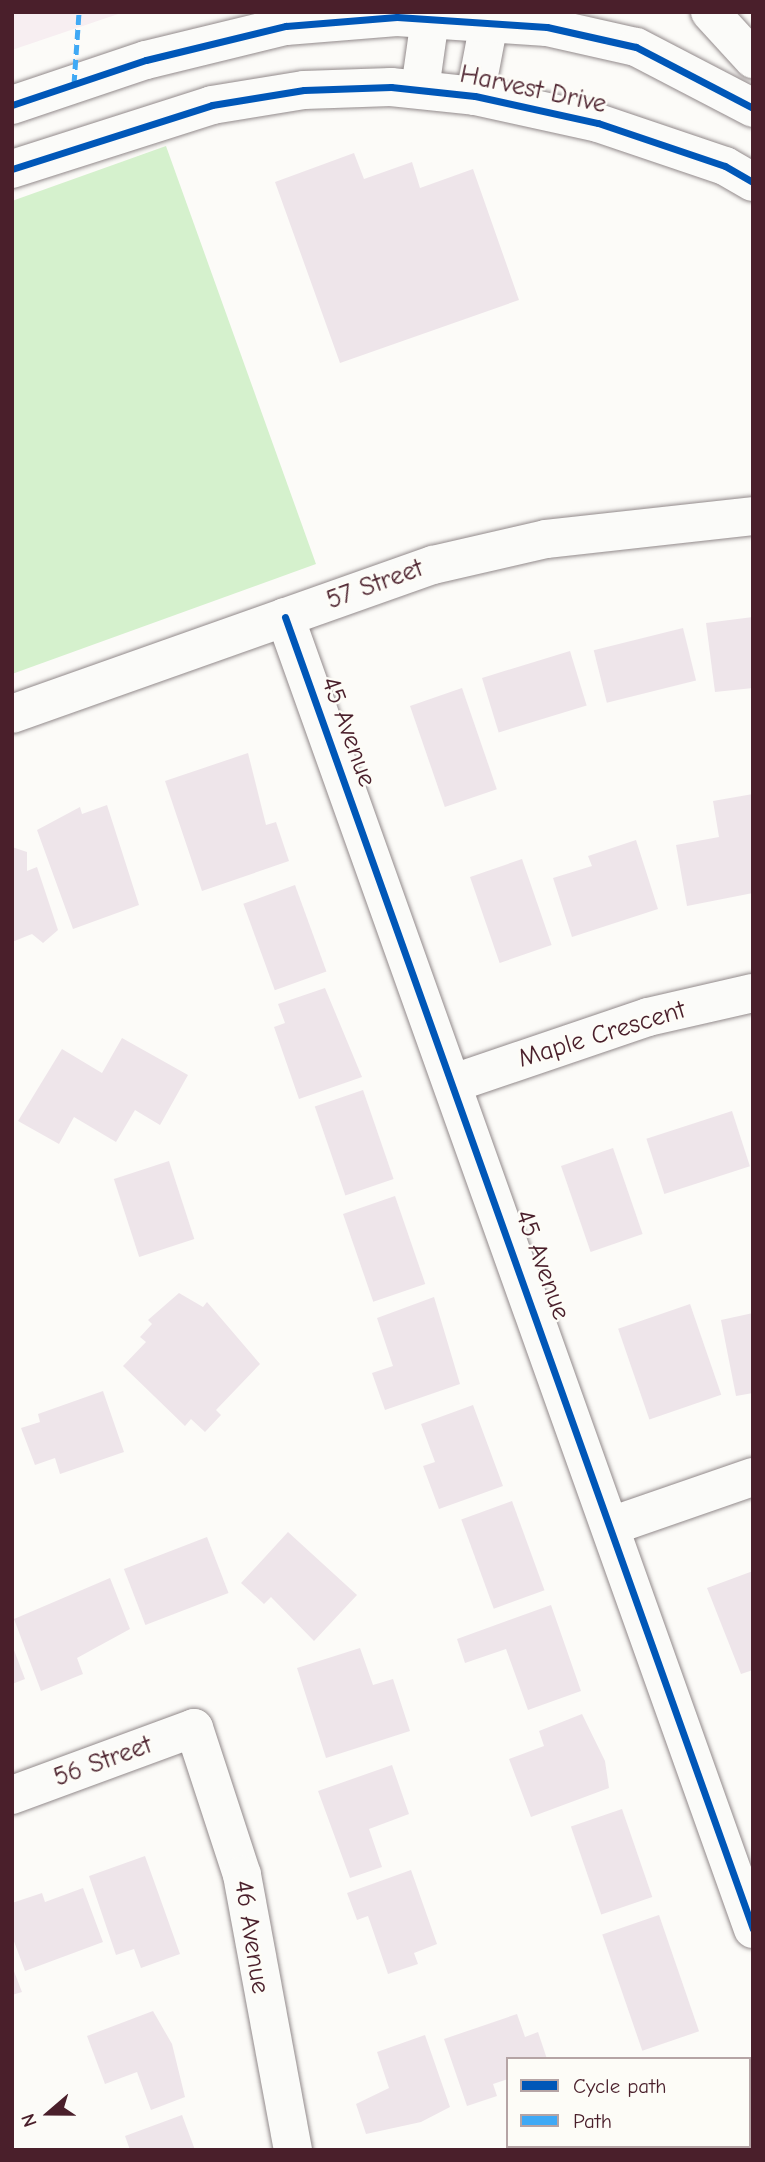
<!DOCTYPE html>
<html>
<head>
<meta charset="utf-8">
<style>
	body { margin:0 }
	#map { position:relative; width:765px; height:2162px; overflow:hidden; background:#fcfbf8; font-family:"Comic Neue",sans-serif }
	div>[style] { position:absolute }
	.built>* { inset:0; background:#f7eef1 }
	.green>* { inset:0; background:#d5f1cd }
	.building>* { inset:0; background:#eee5ea; transform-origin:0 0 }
	.roads { filter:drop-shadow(0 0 2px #928a8b) drop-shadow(0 0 2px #928a8b) }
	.minor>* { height:38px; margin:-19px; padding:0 19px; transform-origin:19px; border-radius:19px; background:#fbfbf9 }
	.quiet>* { height:5px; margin-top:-2.5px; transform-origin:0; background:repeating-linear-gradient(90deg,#3fa9f5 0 10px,transparent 0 15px) }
	.cycleway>* { height:7px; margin:-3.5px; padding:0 3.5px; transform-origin:3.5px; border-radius:3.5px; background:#0057b8 }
	span { translate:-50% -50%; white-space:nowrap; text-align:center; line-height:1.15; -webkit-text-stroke:5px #fdfcf7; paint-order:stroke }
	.street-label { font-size:26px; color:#4a1f2b }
	.frame { position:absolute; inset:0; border:14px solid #4a1f2b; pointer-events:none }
	.legend { position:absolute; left:506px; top:2057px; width:245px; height:91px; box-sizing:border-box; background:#fdfcf7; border:2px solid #b5a4a5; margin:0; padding:9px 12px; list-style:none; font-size:21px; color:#4a1f2b }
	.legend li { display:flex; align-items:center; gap:14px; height:35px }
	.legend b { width:35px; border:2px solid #b5a4a5 }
	.north { position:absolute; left:14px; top:2078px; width:70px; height:70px; -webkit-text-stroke:5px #fdfcf7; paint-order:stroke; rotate:250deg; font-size:19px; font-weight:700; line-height:28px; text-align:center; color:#4a1f2b }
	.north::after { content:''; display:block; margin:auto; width:24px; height:32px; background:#4a1f2b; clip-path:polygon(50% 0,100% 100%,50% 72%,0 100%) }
</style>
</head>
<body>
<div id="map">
	<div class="built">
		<div style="clip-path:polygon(12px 12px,124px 12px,12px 50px)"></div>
	</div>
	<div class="green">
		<div style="clip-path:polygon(166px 146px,316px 564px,12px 674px,12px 201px)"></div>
	</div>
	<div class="building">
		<div style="clip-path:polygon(354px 153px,364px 179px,412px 162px,420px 188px,473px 169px,519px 300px,340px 363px,275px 182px)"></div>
		<div style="clip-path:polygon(753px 617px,753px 688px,715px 692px,706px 623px)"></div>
		<div style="left:683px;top:628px;width:54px;height:92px;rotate:76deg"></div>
		<div style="left:570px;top:651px;width:57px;height:92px;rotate:73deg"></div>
		<div style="left:462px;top:688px;width:107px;height:55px;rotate:71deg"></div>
		<div style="clip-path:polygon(248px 753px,266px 825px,276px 822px,289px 861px,202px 891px,165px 781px)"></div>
		<div style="clip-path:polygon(753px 794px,753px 893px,687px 906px,676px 845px,719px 837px,713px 801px)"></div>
		<div style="clip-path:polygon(107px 805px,139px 905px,73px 929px,37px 830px,80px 807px,82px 814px)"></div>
		<div style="clip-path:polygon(636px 840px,658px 909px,572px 937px,553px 878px,592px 866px,588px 856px)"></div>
		<div style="clip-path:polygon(12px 847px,27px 852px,27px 871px,37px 867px,58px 930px,43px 943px,32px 934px,12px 942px)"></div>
		<div style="left:522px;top:859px;width:91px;height:55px;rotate:71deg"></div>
		<div style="left:295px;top:885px;width:92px;height:55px;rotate:70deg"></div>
		<div style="clip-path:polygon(325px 988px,362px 1077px,299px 1099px,274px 1027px,285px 1023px,278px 1004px)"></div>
		<div style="clip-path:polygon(122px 1038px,188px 1075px,160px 1125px,135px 1110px,116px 1142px,74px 1117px,59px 1144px,18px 1121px,62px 1049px,102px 1073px)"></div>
		<div style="left:363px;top:1090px;width:94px;height:51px;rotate:71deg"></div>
		<div style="left:732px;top:1111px;width:58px;height:90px;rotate:72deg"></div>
		<div style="left:613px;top:1148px;width:91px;height:55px;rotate:71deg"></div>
		<div style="left:169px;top:1161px;width:82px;height:58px;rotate:72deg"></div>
		<div style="left:395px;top:1196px;width:93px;height:55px;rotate:71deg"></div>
		<div style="clip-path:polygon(179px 1293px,203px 1307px,207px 1302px,260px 1364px,216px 1410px,221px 1415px,205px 1432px,191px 1419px,185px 1426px,123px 1366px,146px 1342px,140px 1337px,152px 1324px,148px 1320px)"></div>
		<div style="clip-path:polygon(434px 1297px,460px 1384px,385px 1410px,372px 1373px,393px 1366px,377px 1318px)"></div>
		<div style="left:690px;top:1304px;width:96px;height:76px;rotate:71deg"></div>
		<div style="clip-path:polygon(753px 1313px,753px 1393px,736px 1396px,721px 1320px)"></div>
		<div style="clip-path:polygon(103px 1391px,124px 1452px,60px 1474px,55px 1458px,35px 1465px,21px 1428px,40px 1422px,38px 1414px)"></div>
		<div style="clip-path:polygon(473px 1405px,503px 1486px,439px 1509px,423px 1466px,435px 1462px,421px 1424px)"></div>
		<div style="left:512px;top:1501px;width:95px;height:54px;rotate:70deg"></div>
		<div style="clip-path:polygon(288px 1532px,357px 1595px,314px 1641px,271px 1597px,264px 1604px,241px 1583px)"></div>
		<div style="left:207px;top:1537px;width:60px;height:89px;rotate:69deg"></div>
		<div style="clip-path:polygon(753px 1571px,753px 1670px,741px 1674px,707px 1588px)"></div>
		<div style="clip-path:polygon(110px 1578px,130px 1629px,77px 1658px,83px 1674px,41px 1691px,14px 1619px)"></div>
		<div style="clip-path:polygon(551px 1605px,581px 1691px,528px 1710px,506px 1649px,465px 1663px,457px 1639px)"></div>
		<div style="clip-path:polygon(360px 1648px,373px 1685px,393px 1679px,410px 1731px,326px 1758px,297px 1668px)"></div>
		<div style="clip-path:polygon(14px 1650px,25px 1679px,12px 1684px,12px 1651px)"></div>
		<div style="clip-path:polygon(582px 1714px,605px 1761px,609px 1788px,531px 1817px,509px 1759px,544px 1746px,539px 1731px)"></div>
		<div style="clip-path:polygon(392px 1765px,409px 1814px,369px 1829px,382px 1867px,350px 1878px,318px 1791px)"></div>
		<div style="left:622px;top:1809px;width:93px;height:54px;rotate:71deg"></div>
		<div style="clip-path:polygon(145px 1856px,180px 1954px,141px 1968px,134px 1949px,116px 1955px,89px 1876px)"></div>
		<div style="clip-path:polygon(411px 1870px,437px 1944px,414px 1953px,418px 1964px,388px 1974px,368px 1916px,357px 1920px,347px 1893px)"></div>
		<div style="clip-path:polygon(83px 1888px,103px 1942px,25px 1971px,12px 1936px,12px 1903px,42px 1893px,45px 1902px)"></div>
		<div style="left:659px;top:1915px;width:123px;height:60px;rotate:71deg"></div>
		<div style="clip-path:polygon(12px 1966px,22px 1992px,12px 1995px)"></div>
		<div style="clip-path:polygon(153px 2011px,172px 2044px,185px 2097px,151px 2110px,137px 2072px,105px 2084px,87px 2036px)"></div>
		<div style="clip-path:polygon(517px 2014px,525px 2037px,538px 2032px,547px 2059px,508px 2059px,508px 2079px,493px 2084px,497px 2096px,467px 2106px,444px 2039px)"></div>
		<div style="clip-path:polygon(425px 2035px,450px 2107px,421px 2122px,366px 2134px,356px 2104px,389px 2088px,377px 2052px)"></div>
		<div style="clip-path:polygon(182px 2115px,195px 2150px,130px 2150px,125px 2136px)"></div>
	</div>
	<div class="roads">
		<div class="minor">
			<div style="left:710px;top:12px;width:64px;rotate:47.5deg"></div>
			<div style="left:420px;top:89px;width:78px;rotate:-81.9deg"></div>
			<div style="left:475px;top:96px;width:86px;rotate:-79.2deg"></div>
			<div style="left:12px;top:105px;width:141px;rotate:-18.6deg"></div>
			<div style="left:146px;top:60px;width:144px;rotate:-13.7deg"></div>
			<div style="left:286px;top:26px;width:111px;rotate:-4.6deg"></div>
			<div style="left:397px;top:17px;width:150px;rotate:3.8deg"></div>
			<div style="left:547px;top:27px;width:91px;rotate:12.7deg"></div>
			<div style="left:636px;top:47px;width:132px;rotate:27.5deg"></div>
			<div style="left:12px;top:169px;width:210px;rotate:-17.7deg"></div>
			<div style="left:212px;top:105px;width:93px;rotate:-9.3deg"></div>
			<div style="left:304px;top:90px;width:87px;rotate:-2deg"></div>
			<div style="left:391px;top:87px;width:84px;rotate:6.1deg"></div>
			<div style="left:475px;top:96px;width:126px;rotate:12.4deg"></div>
			<div style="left:598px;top:123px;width:134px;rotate:18.7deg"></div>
			<div style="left:725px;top:166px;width:32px;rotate:30deg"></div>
			<div style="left:285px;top:617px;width:1393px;rotate:70.37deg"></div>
			<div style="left:12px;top:714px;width:447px;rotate:-19.5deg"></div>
			<div style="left:433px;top:565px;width:116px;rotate:-13deg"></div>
			<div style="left:546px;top:539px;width:208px;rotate:-6.3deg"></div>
			<div style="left:454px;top:1083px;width:205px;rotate:-18.8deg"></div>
			<div style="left:648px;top:1017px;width:108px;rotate:-12.9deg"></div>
			<div style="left:614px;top:1525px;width:147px;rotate:-19.1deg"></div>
			<div style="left:12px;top:1795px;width:194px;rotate:-20.2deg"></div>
			<div style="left:194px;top:1728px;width:155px;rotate:71.9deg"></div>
			<div style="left:242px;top:1875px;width:280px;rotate:79.5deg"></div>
			<div style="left:749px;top:2097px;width:4px;rotate:-14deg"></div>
			<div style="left:598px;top:2150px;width:11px;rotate:-22deg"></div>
		</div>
	</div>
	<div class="quiet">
		<div style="left:74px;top:84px;width:72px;rotate:-86deg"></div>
	</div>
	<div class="cycleway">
		<div style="left:12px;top:105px;width:141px;rotate:-18.6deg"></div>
		<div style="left:146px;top:60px;width:144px;rotate:-13.7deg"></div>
		<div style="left:286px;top:26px;width:111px;rotate:-4.6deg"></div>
		<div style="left:397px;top:17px;width:150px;rotate:3.8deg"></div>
		<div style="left:547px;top:27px;width:91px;rotate:12.7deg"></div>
		<div style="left:636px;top:47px;width:132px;rotate:27.5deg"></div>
		<div style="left:12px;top:169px;width:210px;rotate:-17.7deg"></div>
		<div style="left:212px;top:105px;width:93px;rotate:-9.3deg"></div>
		<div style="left:304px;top:90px;width:87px;rotate:-2deg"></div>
		<div style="left:391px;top:87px;width:84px;rotate:6.1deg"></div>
		<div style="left:475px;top:96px;width:126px;rotate:12.4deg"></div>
		<div style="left:598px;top:123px;width:134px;rotate:18.7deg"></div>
		<div style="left:725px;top:166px;width:32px;rotate:30deg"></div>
		<div style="left:285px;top:617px;width:1393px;rotate:70.37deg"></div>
	</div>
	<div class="street-label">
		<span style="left:533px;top:90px;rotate:12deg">Harvest Drive</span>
		<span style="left:375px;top:585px;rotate:-20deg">57 Street</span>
		<span style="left:348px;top:732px;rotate:70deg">45 Avenue</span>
		<span style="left:602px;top:1035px;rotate:-17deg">Maple Crescent</span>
		<span style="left:542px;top:1265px;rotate:70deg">45 Avenue</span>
		<span style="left:103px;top:1762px;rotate:-20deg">56 Street</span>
		<span style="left:251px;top:1937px;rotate:81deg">46 Avenue</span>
	</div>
	<div class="frame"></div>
	<ul class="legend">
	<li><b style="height:9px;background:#0057b8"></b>Cycle path</li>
	<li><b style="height:9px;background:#3fa9f5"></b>Path</li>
	</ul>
	<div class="north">N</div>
</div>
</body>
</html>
